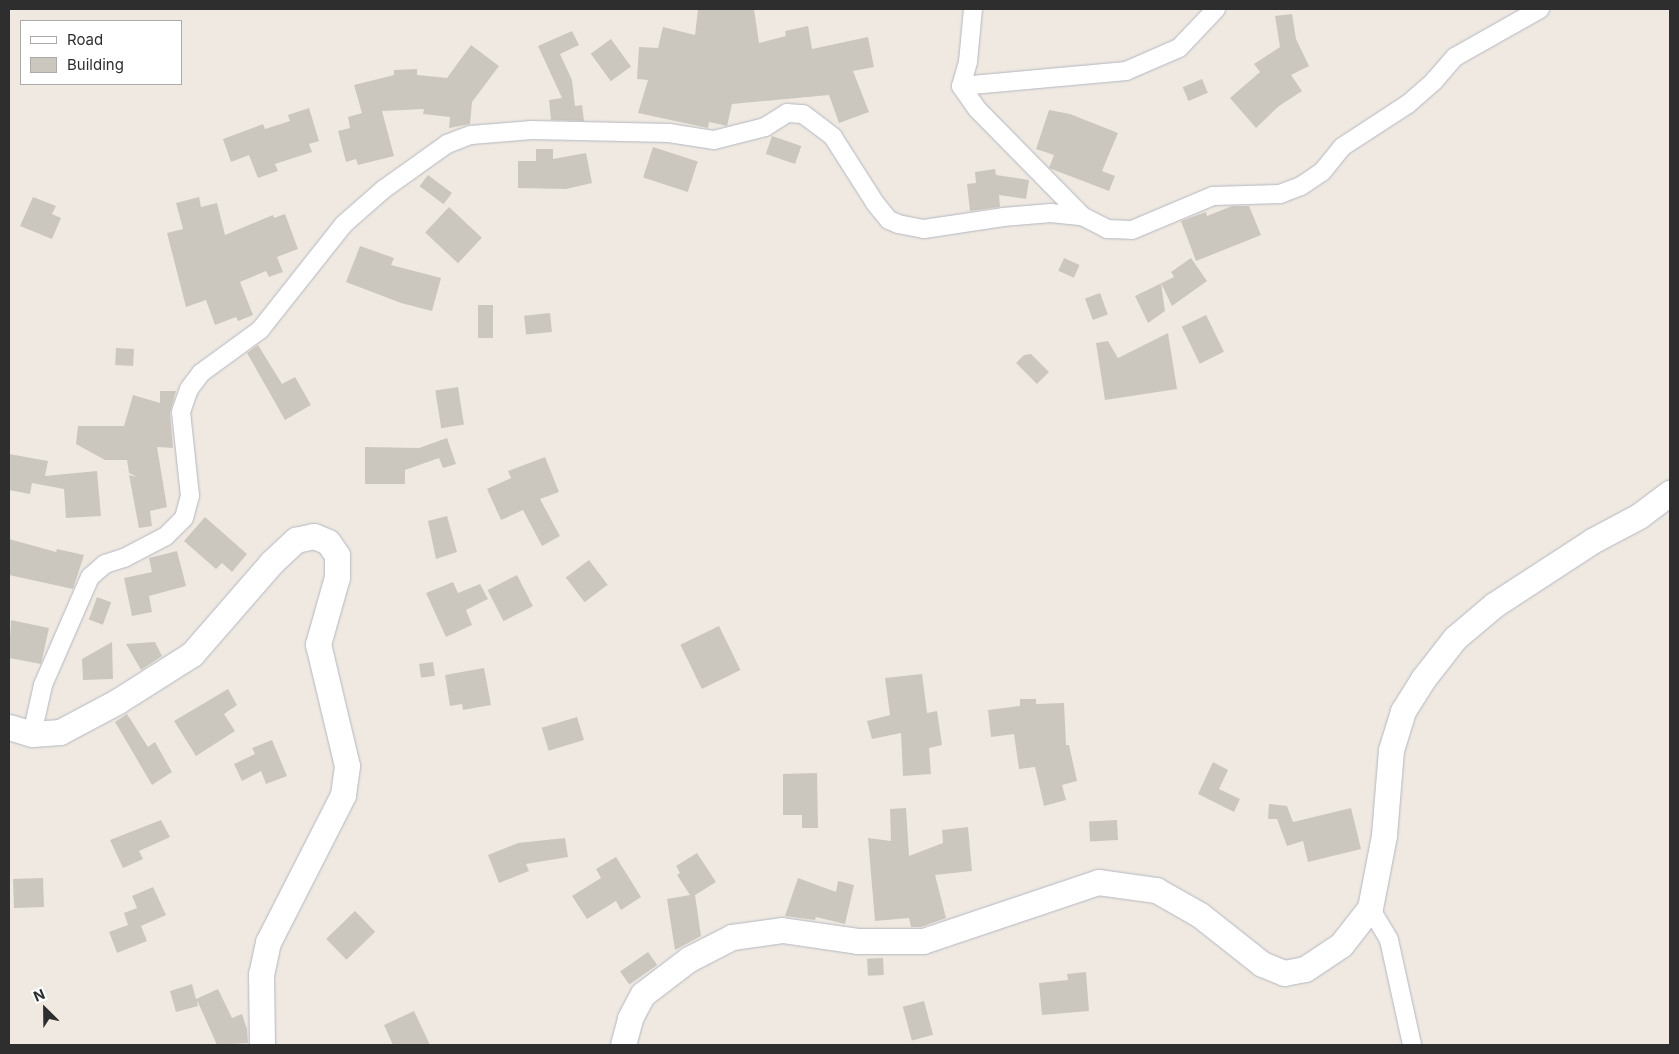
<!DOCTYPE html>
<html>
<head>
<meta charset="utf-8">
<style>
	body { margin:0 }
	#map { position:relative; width:1679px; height:1054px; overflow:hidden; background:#efe9e1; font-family:Inter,sans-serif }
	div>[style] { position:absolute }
	.building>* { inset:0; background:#cbc7bf; transform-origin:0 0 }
	.roads { filter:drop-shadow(0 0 1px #b4b7c1) drop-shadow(0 0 1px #b4b7c1) }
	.street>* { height:18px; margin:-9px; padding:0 9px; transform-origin:9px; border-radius:9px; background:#fff }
	.secondary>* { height:25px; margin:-12.5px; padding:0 12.5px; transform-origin:12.5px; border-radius:12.5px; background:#fff }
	span { translate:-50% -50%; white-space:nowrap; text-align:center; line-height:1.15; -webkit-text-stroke:5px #fff; paint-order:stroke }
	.frame { position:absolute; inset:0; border:10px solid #2e2e2e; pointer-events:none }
	.legend { position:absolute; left:20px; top:20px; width:162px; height:65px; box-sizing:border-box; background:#fff; border:1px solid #ababab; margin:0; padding:6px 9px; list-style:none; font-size:15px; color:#2e2e2e }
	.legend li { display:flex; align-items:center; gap:10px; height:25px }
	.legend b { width:25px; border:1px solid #ababab }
	.north { position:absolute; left:20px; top:984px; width:50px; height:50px; -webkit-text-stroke:4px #fff; paint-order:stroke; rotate:337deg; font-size:14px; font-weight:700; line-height:20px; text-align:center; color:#2e2e2e }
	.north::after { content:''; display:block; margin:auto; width:18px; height:22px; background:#2e2e2e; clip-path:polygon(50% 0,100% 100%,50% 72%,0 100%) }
</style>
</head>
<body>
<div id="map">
	<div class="building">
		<div style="clip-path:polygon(698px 9px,754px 9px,759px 43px,786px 36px,785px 31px,808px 26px,812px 49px,868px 37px,874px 67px,853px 71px,869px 112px,839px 123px,829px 95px,732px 104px,727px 126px,709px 122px,708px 128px,638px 113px,648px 80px,637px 79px,639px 47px,658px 48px,663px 27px,695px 35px)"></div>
		<div style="clip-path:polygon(1292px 14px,1296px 39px,1309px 66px,1291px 75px,1302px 91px,1279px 106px,1256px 128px,1230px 98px,1260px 72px,1254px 64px,1280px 47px,1275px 16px)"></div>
		<div style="clip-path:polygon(572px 31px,579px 45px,560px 54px,572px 80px,575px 106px,582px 105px,584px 121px,551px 120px,549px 100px,562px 98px,538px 46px)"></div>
		<div style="left:611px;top:39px;width:34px;height:25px;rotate:54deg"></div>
		<div style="clip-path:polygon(471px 45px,499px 66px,472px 102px,470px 124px,449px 128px,450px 117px,423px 114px,424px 109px,382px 111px,394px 156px,358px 165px,356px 159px,346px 162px,338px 131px,350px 128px,348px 117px,362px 113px,354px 85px,394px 75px,394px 70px,417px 69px,417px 75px,447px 78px)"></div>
		<div style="left:1202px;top:79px;width:15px;height:21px;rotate:67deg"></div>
		<div style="clip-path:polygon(309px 108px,319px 141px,309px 144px,312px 152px,275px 164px,278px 171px,258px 178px,249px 155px,231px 162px,223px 139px,263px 124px,265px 129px,290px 121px,288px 115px)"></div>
		<div style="clip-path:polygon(1049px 110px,1070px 114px,1118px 133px,1102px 171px,1115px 176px,1109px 191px,1049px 168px,1054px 155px,1036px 149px)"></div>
		<div style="left:772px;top:136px;width:31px;height:19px;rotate:19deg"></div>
		<div style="left:653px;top:147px;width:47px;height:32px;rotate:18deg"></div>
		<div style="clip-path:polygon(536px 149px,553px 149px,553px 159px,586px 153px,592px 183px,566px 189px,518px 188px,518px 161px,536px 161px)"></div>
		<div style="clip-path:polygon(995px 169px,996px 175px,1029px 180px,1026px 199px,999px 195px,1000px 207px,970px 211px,967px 184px,976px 183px,975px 172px)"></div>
		<div style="left:428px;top:175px;width:30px;height:14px;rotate:37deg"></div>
		<div style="clip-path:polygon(33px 197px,56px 206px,52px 214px,61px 218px,52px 239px,20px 226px)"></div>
		<div style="clip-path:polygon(199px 197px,201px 207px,217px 203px,225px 235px,273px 215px,274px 218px,285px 214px,298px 249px,277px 257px,283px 272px,269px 277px,266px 271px,240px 282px,253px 315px,238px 321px,236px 317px,215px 325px,206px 300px,186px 307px,167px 233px,183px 229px,176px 203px)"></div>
		<div style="clip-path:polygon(1232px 206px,1249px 206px,1261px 235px,1196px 261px,1181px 221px,1206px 212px,1207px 216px)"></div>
		<div style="left:449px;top:207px;width:45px;height:35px;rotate:43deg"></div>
		<div style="clip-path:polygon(360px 246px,394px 258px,391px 265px,441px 278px,432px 311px,401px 303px,346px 282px)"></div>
		<div style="left:1064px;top:258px;width:17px;height:14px;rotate:24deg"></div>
		<div style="clip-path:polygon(1191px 258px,1207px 281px,1172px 306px,1161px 283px,1165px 311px,1148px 323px,1135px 296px,1174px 277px,1171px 272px)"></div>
		<div style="left:1100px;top:293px;width:23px;height:16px;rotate:70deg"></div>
		<div style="left:478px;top:305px;width:15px;height:33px"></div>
		<div style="left:550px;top:313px;width:19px;height:26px;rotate:84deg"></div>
		<div style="left:1206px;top:315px;width:41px;height:27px;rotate:64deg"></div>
		<div style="clip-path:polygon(1168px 333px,1177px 389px,1105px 400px,1096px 343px,1108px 341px,1118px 358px)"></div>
		<div style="clip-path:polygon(258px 345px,282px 384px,295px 377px,311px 405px,285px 420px,247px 353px)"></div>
		<div style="left:116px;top:348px;width:18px;height:17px;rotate:3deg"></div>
		<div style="clip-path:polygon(1031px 354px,1049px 372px,1037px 384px,1016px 363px,1024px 355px)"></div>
		<div style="left:458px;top:387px;width:38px;height:23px;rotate:81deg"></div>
		<div style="clip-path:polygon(160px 391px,176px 391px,170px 413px,173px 448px,157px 447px,167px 507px,150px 511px,152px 526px,139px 528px,129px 475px,137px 477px,129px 473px,127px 460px,105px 460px,76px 444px,78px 426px,124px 426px,133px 395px,160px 403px)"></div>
		<div style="clip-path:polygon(447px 438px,456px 464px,443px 468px,439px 458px,405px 470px,405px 484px,365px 484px,365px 447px,419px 448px)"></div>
		<div style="clip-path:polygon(9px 454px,48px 461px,45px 476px,97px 471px,101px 516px,66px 518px,64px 489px,32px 483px,30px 494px,9px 490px)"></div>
		<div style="clip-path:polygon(545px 457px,559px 492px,540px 499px,560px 536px,542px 546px,523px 510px,501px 520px,487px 489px,511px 478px,508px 471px)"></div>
		<div style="clip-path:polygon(447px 516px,457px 552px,436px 559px,428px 521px)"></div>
		<div style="clip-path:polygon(205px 517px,247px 554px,232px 572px,222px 563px,216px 569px,184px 541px)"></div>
		<div style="clip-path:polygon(9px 539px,56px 552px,57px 549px,84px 555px,73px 589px,9px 575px)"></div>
		<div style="clip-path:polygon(177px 551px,186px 586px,149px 596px,152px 612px,132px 616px,124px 578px,152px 572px,149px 558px)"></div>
		<div style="left:589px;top:560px;width:31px;height:29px;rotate:53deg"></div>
		<div style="left:517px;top:575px;width:35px;height:33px;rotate:63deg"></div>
		<div style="clip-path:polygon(453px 582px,458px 593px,480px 584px,488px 599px,466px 610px,472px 625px,446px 637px,426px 593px)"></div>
		<div style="left:97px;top:597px;width:15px;height:24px;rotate:20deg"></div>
		<div style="clip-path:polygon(11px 620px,49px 628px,41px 664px,9px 658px)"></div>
		<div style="left:719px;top:626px;width:49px;height:43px;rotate:64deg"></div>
		<div style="clip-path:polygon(112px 642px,113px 679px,83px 680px,82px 659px)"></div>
		<div style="clip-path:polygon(155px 642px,162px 656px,141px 670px,126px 644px)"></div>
		<div style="left:433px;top:662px;width:14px;height:14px;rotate:82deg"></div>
		<div style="clip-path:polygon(484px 668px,491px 705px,463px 710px,462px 704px,450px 706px,445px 675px)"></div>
		<div style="clip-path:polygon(922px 674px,927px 713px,937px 711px,942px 745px,929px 748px,931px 774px,903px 776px,901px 733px,872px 739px,867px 721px,890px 715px,885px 678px)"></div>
		<div style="clip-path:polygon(228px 689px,237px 705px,224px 714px,235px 731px,196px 756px,174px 721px)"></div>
		<div style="clip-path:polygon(1020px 699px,1036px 699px,1036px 704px,1064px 703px,1066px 745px,1069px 745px,1077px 781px,1062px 785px,1066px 800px,1044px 806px,1035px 767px,1019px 769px,1014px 734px,991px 737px,988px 710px,1020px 706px)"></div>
		<div style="clip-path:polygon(127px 714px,148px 747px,155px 742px,172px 772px,152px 785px,115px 722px)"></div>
		<div style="left:577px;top:717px;width:24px;height:37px;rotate:73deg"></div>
		<div style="clip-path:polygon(272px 740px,287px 776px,266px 784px,261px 771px,242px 781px,234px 764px,255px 754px,252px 748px)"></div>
		<div style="clip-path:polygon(1213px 762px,1228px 770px,1219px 789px,1240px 799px,1234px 812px,1198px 794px)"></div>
		<div style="clip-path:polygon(817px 773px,818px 828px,802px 828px,802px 815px,783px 815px,783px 774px)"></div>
		<div style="clip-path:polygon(1269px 804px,1287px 806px,1293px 822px,1351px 808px,1361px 849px,1308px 862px,1303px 841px,1287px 846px,1277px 819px,1268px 819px)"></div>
		<div style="clip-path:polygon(906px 808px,909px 856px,943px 843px,942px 830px,968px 827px,972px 871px,935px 875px,946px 918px,921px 927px,911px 927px,909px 918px,875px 921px,868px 838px,891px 841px,890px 809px)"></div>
		<div style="clip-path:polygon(161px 820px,170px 837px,139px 851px,143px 859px,123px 868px,110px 840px)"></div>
		<div style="left:1117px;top:820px;width:20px;height:28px;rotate:87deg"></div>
		<div style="clip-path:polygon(565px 838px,568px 857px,526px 864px,529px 871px,499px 883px,488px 855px,518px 843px)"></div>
		<div style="clip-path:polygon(697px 853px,716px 882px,695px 895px,701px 936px,675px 950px,667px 899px,690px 895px,677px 875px,680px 873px,676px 866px)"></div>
		<div style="clip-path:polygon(616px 857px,641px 897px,621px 910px,616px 901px,587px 919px,572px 896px,601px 878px,596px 869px)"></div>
		<div style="left:43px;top:878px;width:29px;height:30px;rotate:88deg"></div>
		<div style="clip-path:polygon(798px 878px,836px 892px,838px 881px,854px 885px,845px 924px,816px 917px,815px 920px,785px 916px)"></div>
		<div style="clip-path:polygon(153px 887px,166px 915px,141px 926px,147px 941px,117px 953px,109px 932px,128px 925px,124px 913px,137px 908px,132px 896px)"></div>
		<div style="left:355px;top:911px;width:29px;height:40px;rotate:46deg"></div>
		<div style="left:648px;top:952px;width:16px;height:34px;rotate:55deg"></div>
		<div style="left:883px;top:958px;width:17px;height:16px;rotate:87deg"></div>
		<div style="clip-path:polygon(1086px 972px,1089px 1011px,1042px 1015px,1039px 983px,1068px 980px,1067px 974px)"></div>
		<div style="clip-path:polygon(192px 984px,196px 999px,218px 989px,232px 1018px,242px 1014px,247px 1029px,248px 1043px,217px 1045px,197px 1000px,198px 1006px,176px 1012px,170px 991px)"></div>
		<div style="left:924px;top:1001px;width:35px;height:22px;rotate:75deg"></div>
		<div style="clip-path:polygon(414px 1011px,430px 1045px,393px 1045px,384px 1025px)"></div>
	</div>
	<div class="roads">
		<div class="street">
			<div style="left:973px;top:9px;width:53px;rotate:95.4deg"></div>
			<div style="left:968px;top:62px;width:25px;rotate:106deg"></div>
			<div style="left:961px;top:86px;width:29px;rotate:55deg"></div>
			<div style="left:978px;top:110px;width:148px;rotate:45.5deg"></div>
			<div style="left:961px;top:86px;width:166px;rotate:-5.2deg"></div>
			<div style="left:1126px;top:71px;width:58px;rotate:-23.5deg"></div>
			<div style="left:1179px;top:48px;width:54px;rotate:-46.5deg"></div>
			<div style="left:32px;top:734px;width:50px;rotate:-77.3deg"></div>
			<div style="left:43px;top:685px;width:118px;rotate:-66.5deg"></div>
			<div style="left:90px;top:577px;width:20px;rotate:-41deg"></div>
			<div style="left:105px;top:564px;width:20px;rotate:-18deg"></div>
			<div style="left:124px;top:558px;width:47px;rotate:-27.6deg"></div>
			<div style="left:166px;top:536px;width:25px;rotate:-45deg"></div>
			<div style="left:184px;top:518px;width:23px;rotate:-75deg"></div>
			<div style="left:190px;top:496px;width:84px;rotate:-96.1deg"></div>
			<div style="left:181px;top:412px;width:24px;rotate:-71deg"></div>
			<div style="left:189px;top:389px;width:20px;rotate:-53deg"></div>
			<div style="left:201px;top:373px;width:73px;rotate:-36.1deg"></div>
			<div style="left:260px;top:330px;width:135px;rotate:-51.6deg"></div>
			<div style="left:344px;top:224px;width:53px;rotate:-41.2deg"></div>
			<div style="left:384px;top:189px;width:77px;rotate:-35.5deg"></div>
			<div style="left:447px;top:144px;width:26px;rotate:-21deg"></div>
			<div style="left:471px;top:135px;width:61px;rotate:-4.7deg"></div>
			<div style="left:532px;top:130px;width:137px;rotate:1.3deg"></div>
			<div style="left:669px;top:133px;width:46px;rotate:8.8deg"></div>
			<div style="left:714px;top:140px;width:53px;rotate:-14.3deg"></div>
			<div style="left:765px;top:127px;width:26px;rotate:-32deg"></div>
			<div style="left:787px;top:113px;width:16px;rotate:4deg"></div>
			<div style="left:803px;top:114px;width:38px;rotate:37deg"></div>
			<div style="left:833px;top:137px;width:78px;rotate:57.5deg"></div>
			<div style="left:875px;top:203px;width:22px;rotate:51deg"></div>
			<div style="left:889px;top:220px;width:10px;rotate:24deg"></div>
			<div style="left:898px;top:224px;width:26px;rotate:11deg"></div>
			<div style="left:924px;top:229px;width:80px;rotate:-8.6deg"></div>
			<div style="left:1003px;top:217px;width:48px;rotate:-4.8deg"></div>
			<div style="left:1051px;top:213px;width:31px;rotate:6deg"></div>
			<div style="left:1082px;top:216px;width:28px;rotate:27deg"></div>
			<div style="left:1107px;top:229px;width:25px;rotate:2deg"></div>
			<div style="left:1132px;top:230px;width:88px;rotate:-22.8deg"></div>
			<div style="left:1213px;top:196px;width:67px;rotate:-1.7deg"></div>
			<div style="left:1280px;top:194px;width:22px;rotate:-21deg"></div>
			<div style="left:1301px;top:186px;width:25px;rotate:-34deg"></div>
			<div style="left:1322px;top:172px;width:32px;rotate:-51deg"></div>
			<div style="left:1342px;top:147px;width:79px;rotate:-33.1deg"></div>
			<div style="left:1408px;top:104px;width:35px;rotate:-41deg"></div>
			<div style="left:1434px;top:81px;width:32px;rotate:-49deg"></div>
			<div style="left:1455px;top:57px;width:98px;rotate:-29.5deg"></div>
			<div style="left:1370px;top:908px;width:37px;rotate:59deg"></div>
			<div style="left:1389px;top:940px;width:107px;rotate:77.6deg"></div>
		</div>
		<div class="secondary">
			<div style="left:9px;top:727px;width:24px;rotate:17deg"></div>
			<div style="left:32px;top:734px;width:28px;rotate:-4deg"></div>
			<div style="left:60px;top:732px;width:66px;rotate:-28.1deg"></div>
			<div style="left:118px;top:701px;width:88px;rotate:-32.4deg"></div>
			<div style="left:192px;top:654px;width:122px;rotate:-49deg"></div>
			<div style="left:272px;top:562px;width:33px;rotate:-43deg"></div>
			<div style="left:296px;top:540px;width:18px;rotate:-13deg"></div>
			<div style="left:314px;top:536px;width:15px;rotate:23deg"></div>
			<div style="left:328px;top:542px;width:16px;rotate:55deg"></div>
			<div style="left:337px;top:555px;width:22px;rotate:90deg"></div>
			<div style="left:337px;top:577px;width:70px;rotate:105.8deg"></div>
			<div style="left:318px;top:644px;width:125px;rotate:76.6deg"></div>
			<div style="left:347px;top:766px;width:29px;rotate:98deg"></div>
			<div style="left:343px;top:795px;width:165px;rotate:117deg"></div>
			<div style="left:268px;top:942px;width:33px;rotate:102deg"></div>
			<div style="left:261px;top:974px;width:71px;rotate:89.2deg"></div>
			<div style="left:623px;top:1045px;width:28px;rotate:-75deg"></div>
			<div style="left:630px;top:1018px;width:27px;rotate:-62deg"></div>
			<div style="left:643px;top:994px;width:58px;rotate:-37.3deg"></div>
			<div style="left:689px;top:959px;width:48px;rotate:-27.1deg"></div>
			<div style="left:732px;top:937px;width:50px;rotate:-8deg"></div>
			<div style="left:782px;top:930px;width:76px;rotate:8.3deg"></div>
			<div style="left:857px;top:941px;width:66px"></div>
			<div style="left:923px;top:941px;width:185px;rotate:-18.6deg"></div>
			<div style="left:1098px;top:882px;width:59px;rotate:7.9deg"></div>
			<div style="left:1156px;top:890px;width:51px;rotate:29.6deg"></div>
			<div style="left:1200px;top:915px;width:79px;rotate:38.3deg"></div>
			<div style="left:1262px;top:964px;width:24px;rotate:22deg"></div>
			<div style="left:1284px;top:973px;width:21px;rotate:-11deg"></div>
			<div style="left:1305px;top:969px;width:43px;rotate:-33.7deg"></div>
			<div style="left:1341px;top:945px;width:47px;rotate:-51.9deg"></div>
			<div style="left:1370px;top:908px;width:74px;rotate:-79.1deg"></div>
			<div style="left:1384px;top:835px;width:85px;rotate:-85.3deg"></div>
			<div style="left:1391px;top:750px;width:41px;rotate:-72.9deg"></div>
			<div style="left:1403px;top:711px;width:38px;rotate:-58deg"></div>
			<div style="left:1423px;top:679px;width:52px;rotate:-52deg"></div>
			<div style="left:1455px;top:638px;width:51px;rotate:-40.2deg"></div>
			<div style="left:1494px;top:605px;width:117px;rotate:-33.1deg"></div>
			<div style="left:1592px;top:541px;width:53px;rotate:-28deg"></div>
			<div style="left:1639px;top:516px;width:39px;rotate:-37deg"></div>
		</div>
	</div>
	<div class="frame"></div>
	<ul class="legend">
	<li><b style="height:6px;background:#fff"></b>Road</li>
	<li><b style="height:14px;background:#cbc7bf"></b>Building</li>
	</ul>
	<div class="north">N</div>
</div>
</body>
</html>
